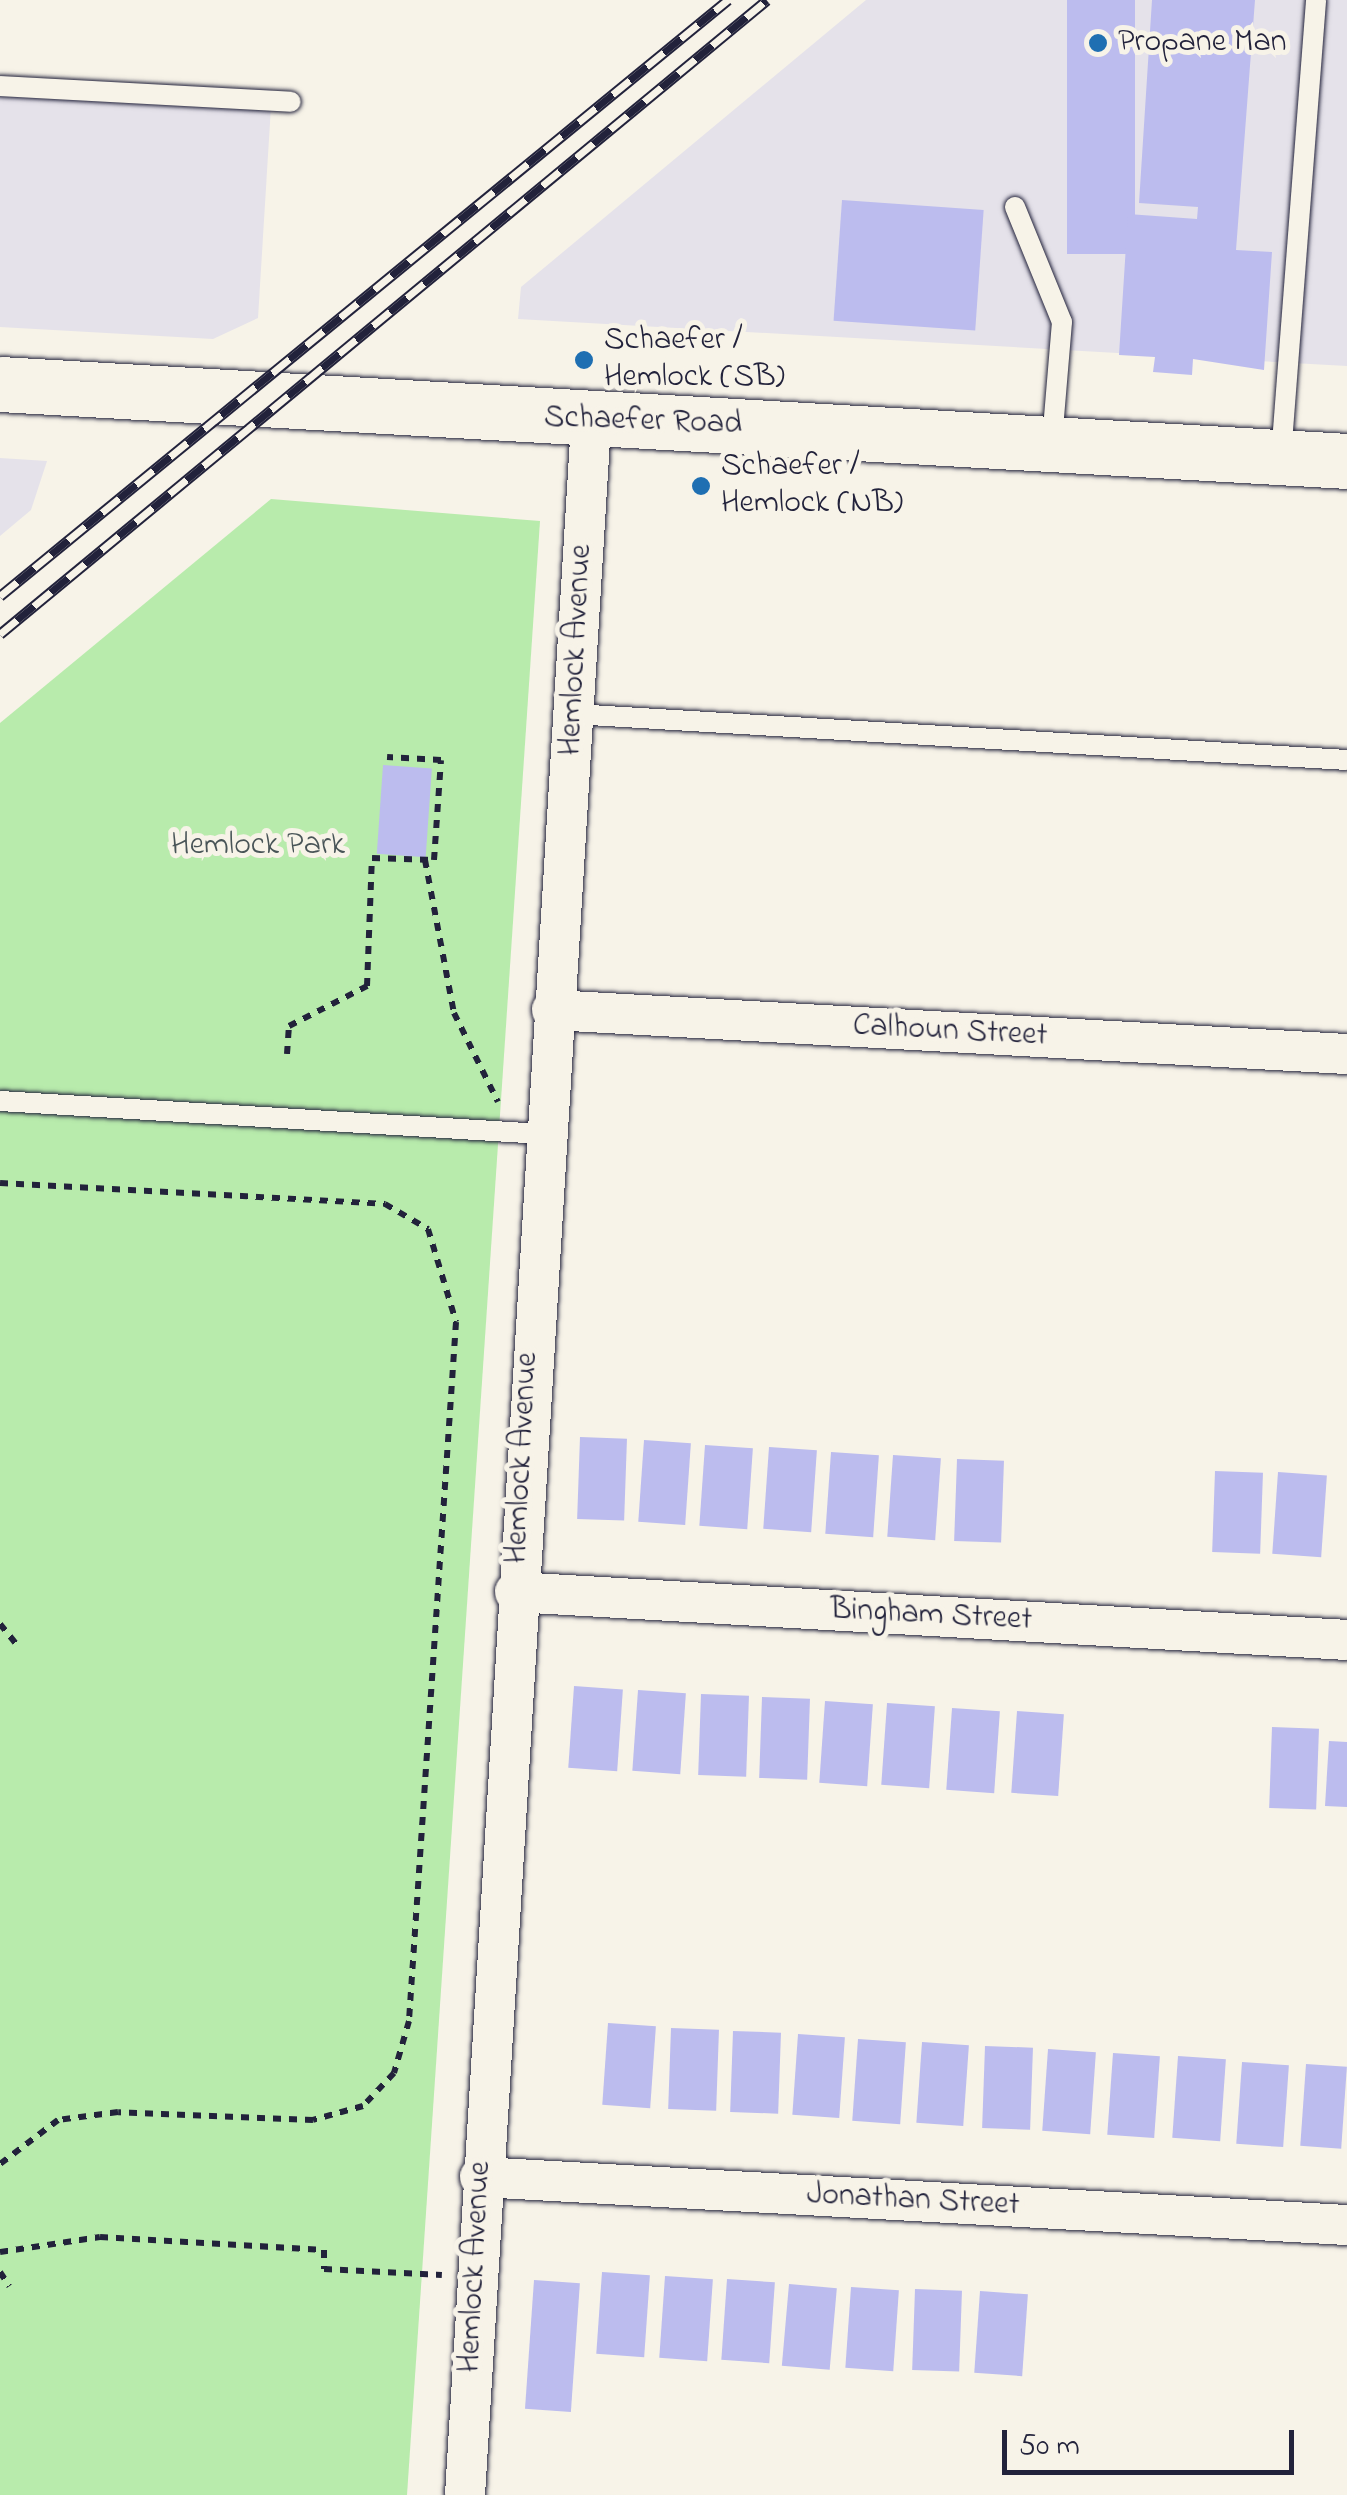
<!DOCTYPE html>
<html>
<head>
<meta charset="utf-8">
<style>
	body { margin:0 }
	#map { position:relative; width:1347px; height:2495px; overflow:hidden; background:#f7f3e8; font-family:"Indie Flower",sans-serif }
	div>[style] { position:absolute }
	.built>* { inset:0; background:#e5e2ea }
	.green>* { inset:0; background:#b8ebac }
	.building>* { inset:0; background:#bcbcee; transform-origin:0 0 }
	.path>* { height:6px; margin-top:-3px; transform-origin:0; background:repeating-linear-gradient(90deg,#22223b 0 8px,transparent 0 16px) }
	.roads { filter:drop-shadow(0 0 2px #22223b) drop-shadow(0 0 2px #22223b) }
	.service>* { height:20px; margin:-10px; padding:0 10px; transform-origin:10px; border-radius:10px; background:#f7f3e8 }
	.minor>* { height:40px; margin:-20px; padding:0 20px; transform-origin:20px; border-radius:20px; background:#f7f3e8 }
	.secondary>* { height:55px; margin:-27.5px; padding:0 27.5px; transform-origin:27.5px; border-radius:27.5px; background:#f7f3e8 }
	.rail>* { height:11px; margin-top:-5.5px; transform-origin:0; background:repeating-linear-gradient(90deg,#f7f3e8 0 22px,#22223b 0 44px); box-sizing:border-box; border-block:2px solid #22223b }
	.dots>* { width:28px; height:28px; translate:-50% -50%; box-sizing:border-box; border:5px solid #f7f3e8; border-radius:50% }
	span { translate:-50% -50%; white-space:nowrap; text-align:center; line-height:1.15; -webkit-text-stroke:10px #f7f3e8; paint-order:stroke }
	.poi-label { font-size:32px; color:#22223b }
	.left { translate:0 -50%; text-align:left }
	.street-label { font-size:32px; color:#22223b }
	.park-label { font-size:32px; color:#485457 }
	.scale { position:absolute; left:1002px; top:2430px; width:292px; height:45px; box-sizing:border-box; border:5px solid #22223b; border-top:0; padding-left:12px; font-size:30px; line-height:35px; white-space:nowrap; color:#22223b; -webkit-text-stroke:8px #f7f3e8; paint-order:stroke }
</style>
</head>
<body>
<div id="map">
	<div class="built">
		<div style="clip-path:polygon(866px 0,1347px 0,1347px 366px,518px 319px,521px 287px)"></div>
		<div style="clip-path:polygon(0 76px,272px 90px,258px 318px,213px 339px,0 327px)"></div>
		<div style="clip-path:polygon(0 458px,47px 461px,31px 510px,0 536px)"></div>
	</div>
	<div class="green">
		<div style="clip-path:polygon(271px 499px,540px 521px,407px 2495px,0 2495px,0 723px)"></div>
	</div>
	<div class="building">
		<div style="left:1067px;top:0;width:68px;height:254px"></div>
		<div style="clip-path:polygon(1152px 0,1255px 0,1236px 250px,1272px 252px,1264px 370px,1193px 359px,1192px 375px,1153px 372px,1155px 357px,1119px 355px,1128px 214px,1197px 219px,1198px 207px,1139px 203px)"></div>
		<div style="left:842px;top:200px;width:142px;height:121px;rotate:4deg"></div>
		<div style="left:383px;top:765px;width:49px;height:89px;rotate:4deg"></div>
		<div style="left:580px;top:1437px;width:47px;height:82px;rotate:2deg"></div>
		<div style="left:644px;top:1440px;width:47px;height:82px;rotate:4deg"></div>
		<div style="left:705px;top:1445px;width:48px;height:81px;rotate:4deg"></div>
		<div style="left:769px;top:1447px;width:48px;height:82px;rotate:4deg"></div>
		<div style="left:831px;top:1452px;width:48px;height:82px;rotate:4deg"></div>
		<div style="left:893px;top:1455px;width:48px;height:82px;rotate:4deg"></div>
		<div style="left:957px;top:1459px;width:47px;height:82px;rotate:2deg"></div>
		<div style="left:1215px;top:1471px;width:48px;height:81px;rotate:2deg"></div>
		<div style="left:1278px;top:1472px;width:49px;height:82px;rotate:4deg"></div>
		<div style="left:574px;top:1686px;width:49px;height:82px;rotate:4deg"></div>
		<div style="left:638px;top:1690px;width:48px;height:81px;rotate:4deg"></div>
		<div style="left:701px;top:1694px;width:48px;height:81px;rotate:2deg"></div>
		<div style="left:762px;top:1697px;width:48px;height:81px;rotate:2deg"></div>
		<div style="left:825px;top:1701px;width:48px;height:82px;rotate:4deg"></div>
		<div style="left:887px;top:1703px;width:48px;height:82px;rotate:4deg"></div>
		<div style="left:952px;top:1708px;width:48px;height:82px;rotate:4deg"></div>
		<div style="left:1017px;top:1711px;width:47px;height:82px;rotate:4deg"></div>
		<div style="left:1272px;top:1727px;width:47px;height:81px;rotate:2deg"></div>
		<div style="clip-path:polygon(1329px 1741px,1347px 1742px,1347px 1807px,1325px 1806px)"></div>
		<div style="left:608px;top:2023px;width:48px;height:82px;rotate:4deg"></div>
		<div style="left:671px;top:2028px;width:48px;height:81px;rotate:2deg"></div>
		<div style="left:733px;top:2031px;width:48px;height:81px;rotate:2deg"></div>
		<div style="left:798px;top:2034px;width:47px;height:81px;rotate:4deg"></div>
		<div style="left:858px;top:2039px;width:48px;height:82px;rotate:4deg"></div>
		<div style="left:922px;top:2042px;width:47px;height:81px;rotate:4deg"></div>
		<div style="left:985px;top:2046px;width:48px;height:82px;rotate:2deg"></div>
		<div style="left:1048px;top:2049px;width:48px;height:82px;rotate:4deg"></div>
		<div style="left:1113px;top:2053px;width:47px;height:82px;rotate:4deg"></div>
		<div style="left:1178px;top:2056px;width:48px;height:82px;rotate:4deg"></div>
		<div style="left:1242px;top:2062px;width:47px;height:82px;rotate:4deg"></div>
		<div style="left:1306px;top:2064px;width:41px;height:82px;rotate:4deg"></div>
		<div style="left:602px;top:2272px;width:48px;height:82px;rotate:4deg"></div>
		<div style="left:665px;top:2276px;width:48px;height:82px;rotate:4deg"></div>
		<div style="left:727px;top:2279px;width:48px;height:81px;rotate:4deg"></div>
		<div style="left:534px;top:2280px;width:46px;height:129px;rotate:4deg"></div>
		<div style="left:789px;top:2284px;width:48px;height:82px;rotate:5deg"></div>
		<div style="left:851px;top:2287px;width:48px;height:81px;rotate:4deg"></div>
		<div style="left:915px;top:2289px;width:47px;height:81px;rotate:2deg"></div>
		<div style="left:980px;top:2291px;width:48px;height:82px;rotate:4deg"></div>
	</div>
	<div class="path">
		<div style="left:425px;top:860px;width:156px;rotate:79.3deg"></div>
		<div style="left:454px;top:1013px;width:99px;rotate:63.7deg"></div>
		<div style="left:287px;top:1054px;width:28px;rotate:-86deg"></div>
		<div style="left:289px;top:1026px;width:88px;rotate:-27.1deg"></div>
		<div style="left:367px;top:986px;width:128px;rotate:-87.8deg"></div>
		<div style="left:372px;top:858px;width:62px;rotate:1.8deg"></div>
		<div style="left:434px;top:860px;width:100px;rotate:-86deg"></div>
		<div style="left:441px;top:760px;width:54px;rotate:-176.8deg"></div>
		<div style="left:0;top:1183px;width:386px;rotate:3.1deg"></div>
		<div style="left:385px;top:1204px;width:50px;rotate:30.2deg"></div>
		<div style="left:428px;top:1229px;width:97px;rotate:73.2deg"></div>
		<div style="left:456px;top:1322px;width:701px;rotate:93.85deg"></div>
		<div style="left:409px;top:2021px;width:54px;rotate:106.1deg"></div>
		<div style="left:394px;top:2073px;width:45px;rotate:133.2deg"></div>
		<div style="left:363px;top:2106px;width:52px;rotate:164.4deg"></div>
		<div style="left:313px;top:2120px;width:195px;rotate:-177.7deg"></div>
		<div style="left:118px;top:2112px;width:61px;rotate:172.4deg"></div>
		<div style="left:58px;top:2120px;width:73px;rotate:142.8deg"></div>
		<div style="left:0;top:1624px;width:28px;rotate:51deg"></div>
		<div style="left:0;top:2252px;width:101px;rotate:-8.5deg"></div>
		<div style="left:100px;top:2237px;width:224px;rotate:3.3deg"></div>
		<div style="left:324px;top:2250px;width:19px;rotate:90deg"></div>
		<div style="left:324px;top:2269px;width:118px;rotate:2.9deg"></div>
		<div style="left:0;top:2272px;width:17px;rotate:57deg"></div>
	</div>
	<div class="roads">
		<div class="service">
			<div style="left:0;top:86px;width:291px;rotate:3.1deg"></div>
			<div style="left:1015px;top:207px;width:124px;rotate:67.8deg"></div>
			<div style="left:1062px;top:322px;width:120px;rotate:94.8deg"></div>
			<div style="left:1281px;top:456px;width:457px;rotate:-85.6deg"></div>
			<div style="left:573px;top:714px;width:775px;rotate:3.4deg"></div>
			<div style="left:0;top:1101px;width:543px;rotate:3.48deg"></div>
		</div>
		<div class="minor">
			<div style="left:552px;top:1010px;width:796px;rotate:3.17deg"></div>
			<div style="left:515px;top:1592px;width:833px;rotate:3.3deg"></div>
			<div style="left:480px;top:2177px;width:868px;rotate:3.17deg"></div>
			<div style="left:465px;top:2495px;width:2077px;rotate:-86.52deg"></div>
		</div>
		<div class="secondary">
			<div style="left:0;top:384px;width:1349px;rotate:3.27deg"></div>
		</div>
	</div>
	<div class="rail">
		<div style="left:0;top:596px;width:941px;rotate:-39.31deg"></div>
		<div style="left:0;top:634px;width:995px;rotate:-39.58deg"></div>
	</div>
	<div class="dots">
		<div style="left:1098px;top:43px;background:#1f6fb2"></div>
		<div style="left:584px;top:360px;background:#1f6fb2"></div>
		<div style="left:701px;top:486px;background:#1f6fb2"></div>
	</div>
	<div class="poi-label">
		<span class="left" style="left:1118px;top:43px">Propane Man</span>
		<span class="left" style="left:604px;top:360px">Schaefer /<br>Hemlock (SB)</span>
		<span class="left" style="left:721px;top:486px">Schaefer /<br>Hemlock (NB)</span>
	</div>
	<div class="street-label">
		<span style="left:643px;top:422px;rotate:2deg">Schaefer Road</span>
		<span style="left:577px;top:650px;rotate:-87deg">Hemlock Avenue</span>
		<span style="left:950px;top:1032px;rotate:3deg">Calhoun Street</span>
		<span style="left:523px;top:1458px;rotate:-87deg">Hemlock Avenue</span>
		<span style="left:931px;top:1616px;rotate:3deg">Bingham Street</span>
		<span style="left:913px;top:2201px;rotate:3deg">Jonathan Street</span>
		<span style="left:476px;top:2267px;rotate:-87deg">Hemlock Avenue</span>
	</div>
	<div class="park-label">
		<span style="left:258px;top:846px">Hemlock Park</span>
	</div>
	<div class="scale">50 m</div>
</div>
</body>
</html>
